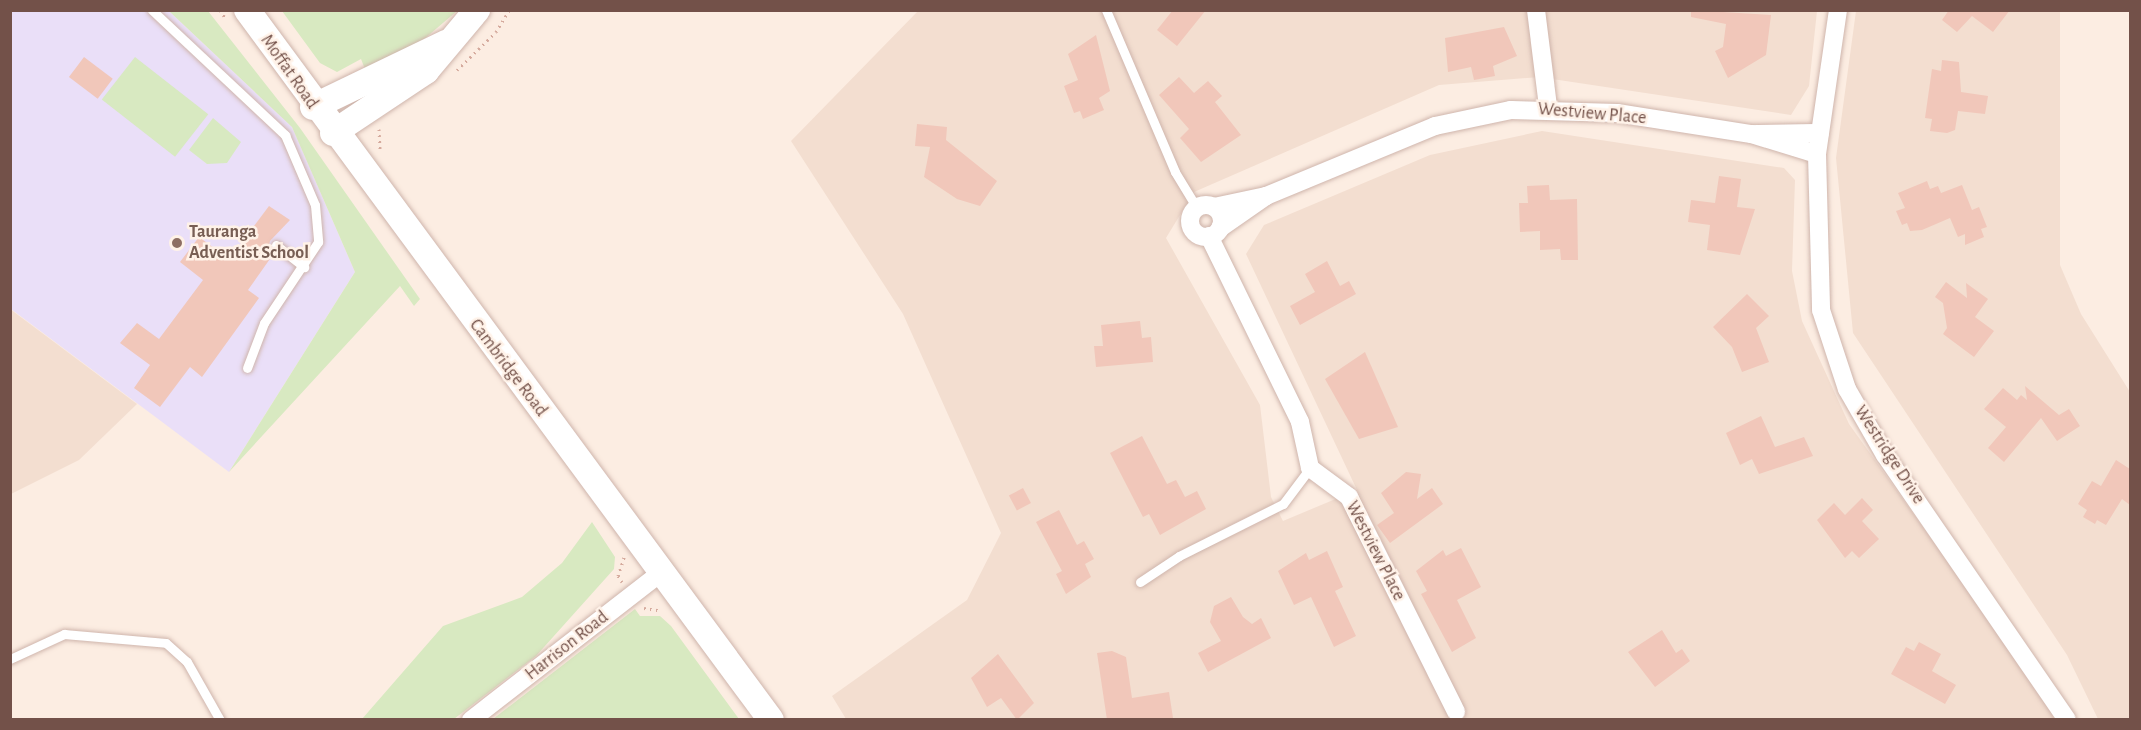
<!DOCTYPE html>
<html>
<head>
<meta charset="utf-8">
<style>
	body { margin:0 }
	#map { position:relative; width:2141px; height:730px; overflow:hidden; background:#fcede2; font-family:"Alegreya Sans",sans-serif }
	div>[style] { position:absolute }
	.residential>* { inset:0; background:#f3ded0 }
	.education>* { inset:0; background:#eadff8 }
	.green>* { inset:0; background:#d8e9c1; transform-origin:0 0 }
	.building>* { inset:0; background:#f1c7ba; transform-origin:0 0 }
	.path>* { height:3px; margin-top:-1.5px; transform-origin:0; background:repeating-linear-gradient(90deg,#d5aa9d 0 1.5px,transparent 0 6px) }
	.roads { filter:drop-shadow(0 0 2px #cfb5ac) drop-shadow(0 0 2px #cfb5ac) }
	.lane>* { height:9px; margin:-4.5px; padding:0 4.5px; transform-origin:4.5px; border-radius:4.5px; background:#fff }
	.street>* { height:18px; margin:-9px; padding:0 9px; transform-origin:9px; border-radius:9px; background:#fff }
	.street>.ring { margin:-9px; padding:0; box-sizing:content-box; background:none; border:18px solid #fff; border-radius:50% }
	.secondary>* { height:26px; margin:-13px; padding:0 13px; transform-origin:13px; border-radius:13px; background:#fff }
	.dots>* { width:16px; height:16px; translate:-50% -50%; box-sizing:border-box; border:3px solid #fff2e8; border-radius:50% }
	span { translate:-50% -50%; white-space:nowrap; text-align:center; line-height:1.15; -webkit-text-stroke:5px #fff2e8; paint-order:stroke }
	.street-label { font-size:18px; color:#735149 }
	.education-label { font-size:18px; color:#785e54; font-weight:700 }
	.left { translate:0 -50%; text-align:left }
	.frame { position:absolute; inset:0; border:12px solid #735149; pointer-events:none }
</style>
</head>
<body>
<div id="map">
	<div class="residential">
		<div style="clip-path:polygon(918px 11px,1817px 11px,1809px 86px,1791px 115px,1539px 77px,1439px 85px,1194px 192px,1166px 238px,1260px 405px,1271px 497px,1283px 521px,1357px 490px,1246px 254px,1264px 225px,1430px 155px,1542px 131px,1784px 168px,1795px 180px,1792px 271px,1802px 321px,1849px 424px,2044px 696px,2054px 719px,846px 719px,832px 696px,967px 600px,1001px 533px,903px 314px,791px 141px)"></div>
		<div style="clip-path:polygon(1856px 11px,2060px 11px,2060px 265px,2081px 314px,2130px 392px,2130px 719px,2098px 719px,2067px 655px,1853px 333px,1836px 158px)"></div>
		<div style="clip-path:polygon(10px 309px,137px 404px,79px 460px,11px 494px)"></div>
	</div>
	<div class="education">
		<div style="clip-path:polygon(10px 11px,169px 11px,292px 127px,355px 272px,229px 472px,11px 309px)"></div>
	</div>
	<div class="green">
		<div style="clip-path:polygon(169px 11px,208px 11px,300px 128px,420px 299px,414px 306px,400px 286px,229px 472px,355px 272px,292px 127px)"></div>
		<div style="clip-path:polygon(282px 11px,457px 11px,423px 40px,365px 69px,361px 59px,337px 72px,320px 63px)"></div>
		<div style="left:135px;top:57px;width:93px;height:54px;rotate:38deg"></div>
		<div style="clip-path:polygon(213px 118px,241px 142px,227px 163px,207px 164px,189px 150px)"></div>
		<div style="clip-path:polygon(592px 522px,615px 557px,614px 569px,536px 656px,454px 719px,362px 719px,443px 626px,522px 597px,562px 563px)"></div>
		<div style="clip-path:polygon(635px 609px,640px 616px,660px 616px,671px 626px,739px 719px,493px 719px)"></div>
	</div>
	<div class="building">
		<div style="clip-path:polygon(1173px 10px,1206px 10px,1177px 46px,1157px 30px)"></div>
		<div style="clip-path:polygon(1691px 10px,1771px 15px,1766px 55px,1728px 78px,1715px 51px,1723px 47px,1726px 24px,1691px 17px)"></div>
		<div style="clip-path:polygon(1949px 10px,2010px 10px,1993px 32px,1972px 16px,1957px 32px,1942px 20px)"></div>
		<div style="clip-path:polygon(1504px 27px,1517px 56px,1493px 66px,1495px 76px,1474px 80px,1471px 67px,1448px 72px,1445px 38px)"></div>
		<div style="clip-path:polygon(1096px 35px,1110px 91px,1099px 98px,1104px 110px,1083px 119px,1080px 111px,1074px 113px,1064px 86px,1078px 80px,1068px 54px)"></div>
		<div style="left:84px;top:57px;width:36px;height:25px;rotate:37deg"></div>
		<div style="clip-path:polygon(1942px 60px,1959px 62px,1961px 92px,1988px 96px,1985px 114px,1958px 111px,1955px 130px,1947px 133px,1930px 131px,1932px 119px,1925px 118px,1932px 69px,1941px 71px)"></div>
		<div style="clip-path:polygon(1179px 77px,1194px 93px,1208px 81px,1222px 96px,1215px 102px,1241px 135px,1201px 162px,1180px 138px,1189px 129px,1159px 95px)"></div>
		<div style="clip-path:polygon(917px 124px,947px 127px,946px 140px,997px 181px,980px 206px,957px 199px,924px 177px,930px 147px,915px 146px)"></div>
		<div style="clip-path:polygon(1719px 176px,1741px 179px,1737px 207px,1755px 209px,1740px 255px,1707px 250px,1710px 225px,1688px 222px,1691px 200px,1715px 203px)"></div>
		<div style="clip-path:polygon(1927px 181px,1930px 189px,1938px 186px,1941px 193px,1962px 185px,1972px 210px,1979px 207px,1987px 227px,1981px 229px,1984px 237px,1965px 245px,1965px 234px,1958px 237px,1950px 218px,1922px 230px,1910px 231px,1907px 223px,1902px 225px,1896px 211px,1905px 208px,1898px 193px)"></div>
		<div style="clip-path:polygon(1549px 185px,1550px 200px,1577px 199px,1578px 260px,1561px 260px,1560px 249px,1540px 250px,1540px 231px,1520px 232px,1519px 203px,1528px 203px,1527px 186px)"></div>
		<div style="clip-path:polygon(269px 206px,290px 220px,270px 241px,267px 253px,272px 256px,248px 290px,259px 298px,202px 377px,190px 367px,160px 407px,134px 388px,150px 365px,120px 343px,137px 323px,159px 339px,203px 280px,180px 262px,199px 237px,229px 259px)"></div>
		<div style="clip-path:polygon(1327px 261px,1340px 286px,1349px 281px,1356px 294px,1300px 325px,1290px 306px,1315px 292px,1305px 274px)"></div>
		<div style="clip-path:polygon(1946px 282px,1967px 298px,1966px 283px,1988px 299px,1975px 317px,1994px 331px,1974px 357px,1943px 334px,1947px 328px,1943px 303px,1935px 297px)"></div>
		<div style="clip-path:polygon(1747px 294px,1769px 316px,1756px 328px,1769px 362px,1742px 372px,1732px 347px,1713px 327px)"></div>
		<div style="clip-path:polygon(1140px 321px,1142px 338px,1151px 337px,1153px 362px,1096px 367px,1094px 346px,1103px 346px,1101px 325px)"></div>
		<div style="clip-path:polygon(1365px 352px,1398px 427px,1359px 439px,1325px 379px)"></div>
		<div style="clip-path:polygon(2025px 386px,2059px 415px,2069px 409px,2080px 426px,2057px 441px,2041px 418px,2004px 462px,1988px 448px,2006px 427px,1984px 409px,2003px 388px,2017px 400px,2021px 395px,2027px 400px)"></div>
		<div style="clip-path:polygon(1761px 416px,1775px 447px,1804px 437px,1813px 456px,1759px 474px,1752px 459px,1740px 465px,1726px 433px)"></div>
		<div style="clip-path:polygon(1142px 436px,1167px 484px,1176px 480px,1185px 497px,1197px 491px,1206px 509px,1160px 535px,1149px 514px,1143px 517px,1110px 453px)"></div>
		<div style="clip-path:polygon(2116px 460px,2130px 469px,2130px 505px,2122px 499px,2106px 525px,2097px 520px,2095px 524px,2083px 517px,2087px 510px,2078px 504px,2092px 481px,2101px 486px)"></div>
		<div style="clip-path:polygon(1406px 472px,1421px 474px,1417px 499px,1432px 488px,1443px 504px,1390px 543px,1377px 525px,1394px 513px,1381px 493px)"></div>
		<div style="left:1023px;top:488px;width:17px;height:16px;rotate:62deg"></div>
		<div style="clip-path:polygon(1862px 498px,1873px 510px,1862px 521px,1879px 539px,1859px 558px,1852px 551px,1845px 558px,1817px 520px,1834px 503px,1845px 515px)"></div>
		<div style="clip-path:polygon(1059px 510px,1077px 545px,1084px 541px,1094px 559px,1085px 564px,1091px 577px,1066px 594px,1056px 574px,1062px 571px,1036px 522px)"></div>
		<div style="clip-path:polygon(1461px 548px,1481px 587px,1457px 600px,1476px 638px,1452px 652px,1421px 594px,1427px 591px,1416px 571px,1443px 550px,1446px 556px)"></div>
		<div style="clip-path:polygon(1327px 551px,1343px 587px,1335px 591px,1356px 636px,1334px 647px,1311px 597px,1294px 605px,1278px 571px,1306px 553px,1309px 560px)"></div>
		<div style="clip-path:polygon(1231px 597px,1243px 617px,1252px 624px,1261px 618px,1271px 638px,1208px 672px,1198px 653px,1221px 641px,1210px 622px,1214px 606px)"></div>
		<div style="clip-path:polygon(1662px 630px,1676px 653px,1682px 649px,1690px 661px,1655px 687px,1628px 652px)"></div>
		<div style="clip-path:polygon(1919px 642px,1941px 654px,1932px 671px,1956px 685px,1945px 704px,1891px 674px,1906px 647px,1914px 651px)"></div>
		<div style="clip-path:polygon(1112px 651px,1126px 657px,1132px 698px,1169px 692px,1173px 718px,1107px 720px,1097px 653px)"></div>
		<div style="clip-path:polygon(998px 654px,1034px 703px,1017px 720px,1001px 698px,987px 707px,971px 678px)"></div>
	</div>
	<div class="path">
		<div style="left:220px;top:10px;width:11px;rotate:56deg"></div>
		<div style="left:457px;top:70px;width:54px;rotate:-44.3deg"></div>
		<div style="left:496px;top:32px;width:26px;rotate:-59deg"></div>
		<div style="left:379px;top:129px;width:22px;rotate:87deg"></div>
		<div style="left:622px;top:582px;width:7px;rotate:-124deg"></div>
		<div style="left:618px;top:576px;width:20px;rotate:-72deg"></div>
		<div style="left:644px;top:608px;width:18px;rotate:9deg"></div>
	</div>
	<div class="roads">
		<div class="lane">
			<div style="left:152px;top:10px;width:183px;rotate:43.2deg"></div>
			<div style="left:285px;top:135px;width:76px;rotate:66.8deg"></div>
			<div style="left:315px;top:205px;width:37px;rotate:85deg"></div>
			<div style="left:318px;top:242px;width:97px;rotate:123.7deg"></div>
			<div style="left:264px;top:323px;width:48px;rotate:110.7deg"></div>
			<div style="left:1106px;top:10px;width:176px;rotate:66.9deg"></div>
			<div style="left:1175px;top:172px;width:42px;rotate:58.6deg"></div>
			<div style="left:276px;top:245px;width:36px;rotate:38deg"></div>
			<div style="left:1140px;top:582px;width:47px;rotate:-33.7deg"></div>
			<div style="left:1179px;top:556px;width:116px;rotate:-26.6deg"></div>
			<div style="left:1283px;top:504px;width:45px;rotate:-53.1deg"></div>
			<div style="left:10px;top:659px;width:60px;rotate:-24.8deg"></div>
			<div style="left:64px;top:634px;width:102px;rotate:5deg"></div>
			<div style="left:166px;top:643px;width:28px;rotate:42deg"></div>
			<div style="left:187px;top:662px;width:67px;rotate:60.4deg"></div>
		</div>
		<div class="street">
			<div style="left:1536px;top:10px;width:98px;rotate:82.9deg"></div>
			<div style="left:1838px;top:10px;width:146px;rotate:98.3deg"></div>
			<div style="left:1817px;top:154px;width:156px;rotate:88.5deg"></div>
			<div style="left:1821px;top:310px;width:83px;rotate:71.8deg"></div>
			<div style="left:1847px;top:389px;width:76px;rotate:60.1deg"></div>
			<div style="left:1885px;top:455px;width:321px;rotate:55.5deg"></div>
			<div style="left:1753px;top:134px;width:67px;rotate:-0.9deg"></div>
			<div class="ring" style="left:1190px;top:205px;width:14px;height:14px"></div>
			<div style="left:1214px;top:207px;width:53px;rotate:-11.9deg"></div>
			<div style="left:1266px;top:196px;width:183px;rotate:-22.5deg"></div>
			<div style="left:1435px;top:126px;width:78px;rotate:-11.9deg"></div>
			<div style="left:1511px;top:110px;width:106px;rotate:1.6deg"></div>
			<div style="left:1617px;top:113px;width:136px;rotate:8.9deg"></div>
			<div style="left:1751px;top:134px;width:69px;rotate:16.9deg"></div>
			<div style="left:1220px;top:228px;width:56px;rotate:-34.8deg"></div>
			<div style="left:1209px;top:236px;width:207px;rotate:63.9deg"></div>
			<div style="left:1300px;top:422px;width:47px;rotate:77.7deg"></div>
			<div style="left:1310px;top:468px;width:49px;rotate:36.6deg"></div>
			<div style="left:1349px;top:497px;width:240px;rotate:63.5deg"></div>
			<div style="left:471px;top:720px;width:242px;rotate:-37.8deg"></div>
		</div>
		<div class="secondary">
			<div style="left:247px;top:10px;width:882px;rotate:53.57deg"></div>
			<div style="left:313px;top:107px;width:148px;rotate:-25.7deg"></div>
			<div style="left:333px;top:133px;width:112px;rotate:-33.7deg"></div>
			<div style="left:426px;top:71px;width:80px;rotate:-50.1deg"></div>
		</div>
	</div>
	<div class="dots">
		<div style="left:177px;top:243px;background:#8d6e63"></div>
	</div>
	<div class="street-label">
		<span style="left:289px;top:72px;rotate:55deg">Moffat Road</span>
		<span style="left:1592px;top:114px;rotate:5deg">Westview Place</span>
		<span style="left:508px;top:368px;rotate:53deg">Cambridge Road</span>
		<span style="left:1889px;top:455px;rotate:57deg">Westridge Drive</span>
		<span style="left:1375px;top:551px;rotate:63deg">Westview Place</span>
		<span style="left:567px;top:646px;rotate:-38deg">Harrison Road</span>
	</div>
	<div class="education-label">
		<span class="left" style="left:189px;top:243px">Tauranga<br>Adventist School</span>
	</div>
	<div class="frame"></div>
</div>
</body>
</html>
